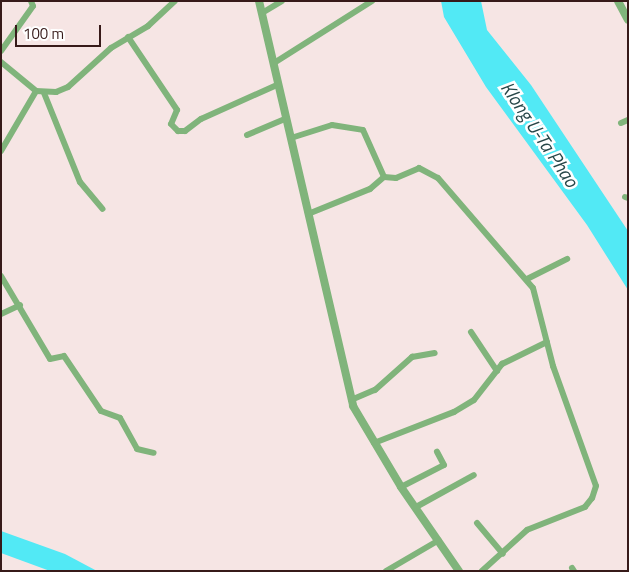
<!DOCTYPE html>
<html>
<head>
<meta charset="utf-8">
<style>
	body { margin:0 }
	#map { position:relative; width:629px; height:572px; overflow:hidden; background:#f6e5e4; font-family:"Titillium Web",sans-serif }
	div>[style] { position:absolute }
	.water>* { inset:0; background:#52e9f5 }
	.minor>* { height:6px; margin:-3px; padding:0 3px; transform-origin:3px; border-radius:3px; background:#80b47b }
	.tertiary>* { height:8px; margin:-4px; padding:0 4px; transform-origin:4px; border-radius:4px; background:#80b47b }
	span { translate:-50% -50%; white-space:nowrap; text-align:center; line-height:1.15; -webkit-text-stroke:5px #fff; paint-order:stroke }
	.water-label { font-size:19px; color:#274749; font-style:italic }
	.frame { position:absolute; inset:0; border:2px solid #371a19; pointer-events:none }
	.scale { position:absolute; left:15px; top:25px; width:86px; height:22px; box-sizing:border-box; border:2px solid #371a19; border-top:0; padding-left:6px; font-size:15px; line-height:18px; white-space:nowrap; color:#371a19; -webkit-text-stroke:4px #fff; paint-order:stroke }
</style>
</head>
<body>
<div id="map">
	<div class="water">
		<div style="clip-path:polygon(441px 1px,481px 1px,487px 30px,531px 85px,628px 231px,628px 290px,587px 225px,486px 87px,444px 17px)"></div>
		<div style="clip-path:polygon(1px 531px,65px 554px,97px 571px,50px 571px,1px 553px)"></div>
	</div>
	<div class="minor">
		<div style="left:262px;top:13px;width:23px;rotate:-31deg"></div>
		<div style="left:128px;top:37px;width:88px;rotate:56.1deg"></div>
		<div style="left:177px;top:110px;width:15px;rotate:113deg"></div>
		<div style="left:171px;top:124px;width:10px;rotate:45deg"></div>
		<div style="left:178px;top:131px;width:7px"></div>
		<div style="left:185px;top:131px;width:20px;rotate:-37deg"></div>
		<div style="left:201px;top:119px;width:85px;rotate:-24.2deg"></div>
		<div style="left:1px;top:51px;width:55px;rotate:-54.6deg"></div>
		<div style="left:33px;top:6px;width:5px;rotate:-112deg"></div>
		<div style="left:1px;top:62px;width:45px;rotate:39.6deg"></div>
		<div style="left:36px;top:91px;width:20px;rotate:3deg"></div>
		<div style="left:56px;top:92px;width:13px;rotate:-23deg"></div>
		<div style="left:68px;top:87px;width:58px;rotate:-42.2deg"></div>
		<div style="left:111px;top:48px;width:43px;rotate:-30.7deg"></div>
		<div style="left:148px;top:26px;width:37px;rotate:-43deg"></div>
		<div style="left:274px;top:63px;width:116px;rotate:-32.3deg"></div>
		<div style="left:44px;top:93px;width:96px;rotate:68deg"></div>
		<div style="left:80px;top:182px;width:35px;rotate:50deg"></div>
		<div style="left:621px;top:123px;width:8px;rotate:-23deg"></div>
		<div style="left:247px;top:135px;width:43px;rotate:-23deg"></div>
		<div style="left:291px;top:138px;width:43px;rotate:-17.6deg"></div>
		<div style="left:332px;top:125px;width:31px;rotate:9deg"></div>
		<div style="left:363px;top:130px;width:51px;rotate:65.9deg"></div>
		<div style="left:384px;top:177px;width:12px;rotate:5deg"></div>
		<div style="left:396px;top:178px;width:25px;rotate:-23deg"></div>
		<div style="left:419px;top:168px;width:21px;rotate:28deg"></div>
		<div style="left:438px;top:178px;width:145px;rotate:49.2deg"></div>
		<div style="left:533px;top:288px;width:81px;rotate:75.6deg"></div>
		<div style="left:553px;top:366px;width:127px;rotate:70.3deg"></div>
		<div style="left:596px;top:486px;width:13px;rotate:108deg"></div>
		<div style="left:592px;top:498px;width:11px;rotate:128deg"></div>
		<div style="left:585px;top:507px;width:62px;rotate:158.4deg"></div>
		<div style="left:527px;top:530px;width:61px;rotate:137.7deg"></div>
		<div style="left:1px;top:151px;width:69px;rotate:-59.7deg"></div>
		<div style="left:625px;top:197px;width:3px;rotate:18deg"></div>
		<div style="left:308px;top:214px;width:67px;rotate:-22deg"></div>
		<div style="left:370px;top:189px;width:18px;rotate:-41deg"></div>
		<div style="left:1px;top:276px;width:96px;rotate:59.4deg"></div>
		<div style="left:50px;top:359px;width:14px;rotate:-12deg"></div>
		<div style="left:64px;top:356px;width:66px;rotate:56.1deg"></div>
		<div style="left:101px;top:411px;width:20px;rotate:20deg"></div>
		<div style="left:120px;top:418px;width:35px;rotate:61deg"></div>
		<div style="left:137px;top:449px;width:17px;rotate:13deg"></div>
		<div style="left:527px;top:279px;width:45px;rotate:-26.6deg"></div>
		<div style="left:1px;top:314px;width:21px;rotate:-25deg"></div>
		<div style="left:471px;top:332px;width:47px;rotate:56.3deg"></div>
		<div style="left:351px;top:400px;width:26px;rotate:-23deg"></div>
		<div style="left:375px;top:390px;width:50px;rotate:-41.7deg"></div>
		<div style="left:412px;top:357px;width:23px;rotate:-10deg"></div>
		<div style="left:374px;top:443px;width:86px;rotate:-21.2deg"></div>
		<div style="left:454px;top:412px;width:23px;rotate:-31deg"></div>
		<div style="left:474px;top:400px;width:46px;rotate:-52.1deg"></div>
		<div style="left:502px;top:364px;width:50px;rotate:-26.1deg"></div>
		<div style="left:401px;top:487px;width:48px;rotate:-27.1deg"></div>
		<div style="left:444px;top:465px;width:15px;rotate:-118deg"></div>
		<div style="left:416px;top:507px;width:66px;rotate:-28.9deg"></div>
		<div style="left:477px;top:523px;width:40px;rotate:50deg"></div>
		<div style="left:572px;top:568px;width:4px;rotate:56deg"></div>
		<div style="left:386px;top:571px;width:61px;rotate:-30.3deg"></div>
	</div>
	<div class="tertiary">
		<div style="left:259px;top:1px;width:416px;rotate:76.9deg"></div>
		<div style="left:353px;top:406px;width:94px;rotate:59.3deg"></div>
		<div style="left:401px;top:487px;width:102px;rotate:55.4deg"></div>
		<div style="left:618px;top:1px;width:21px;rotate:62deg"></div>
	</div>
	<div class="water-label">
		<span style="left:540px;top:134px;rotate:56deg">Klong U-Ta Phao</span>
	</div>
	<div class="frame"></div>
	<div class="scale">100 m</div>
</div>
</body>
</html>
